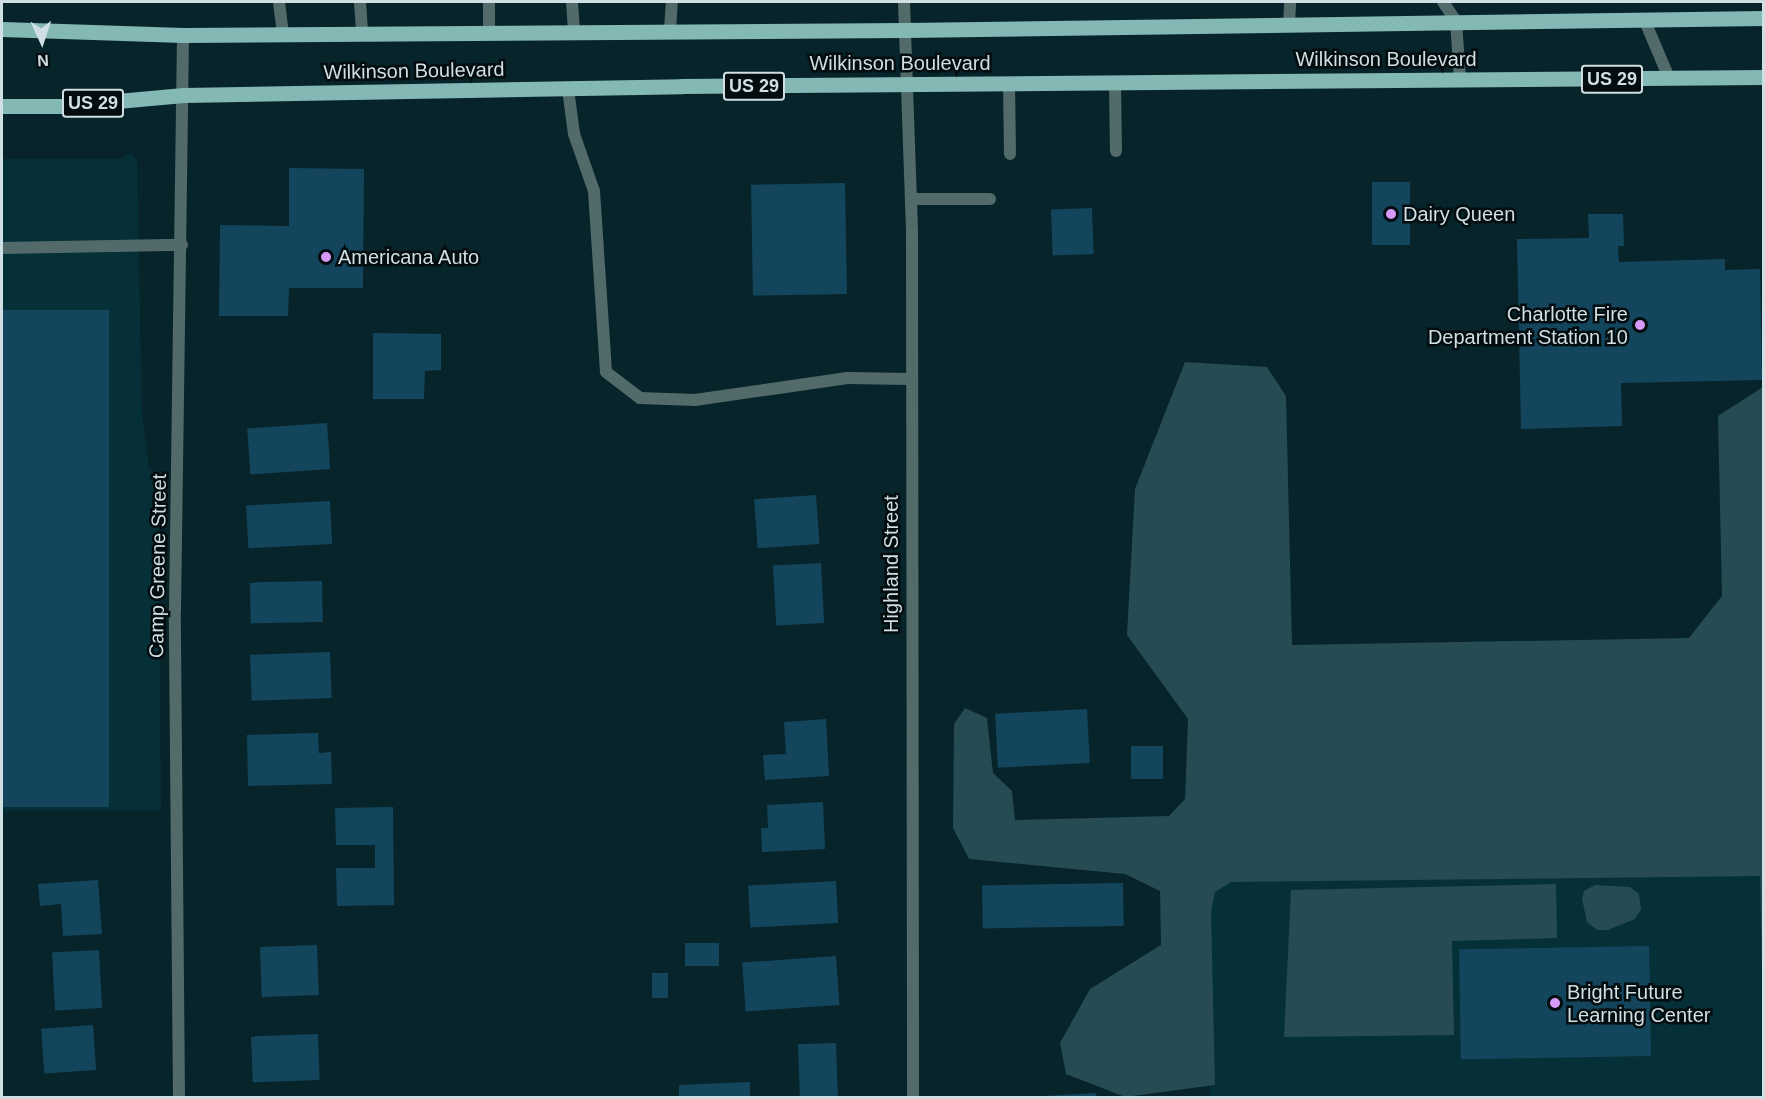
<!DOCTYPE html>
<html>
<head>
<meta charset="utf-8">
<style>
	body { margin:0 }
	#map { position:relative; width:1765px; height:1099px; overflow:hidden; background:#07242a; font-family:Helvetica,sans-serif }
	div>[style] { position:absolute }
	.built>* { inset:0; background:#063037; transform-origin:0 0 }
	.green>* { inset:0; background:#264b52 }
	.building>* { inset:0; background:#13465d; transform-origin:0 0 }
	.lane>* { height:12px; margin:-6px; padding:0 6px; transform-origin:6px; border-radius:6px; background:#526b6a }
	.street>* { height:12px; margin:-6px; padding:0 6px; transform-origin:6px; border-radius:6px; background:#526b6a }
	.primary>* { height:15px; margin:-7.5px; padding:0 7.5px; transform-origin:7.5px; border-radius:7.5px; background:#83b8b5 }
	.dots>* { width:16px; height:16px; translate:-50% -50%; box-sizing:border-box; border:3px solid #030c0e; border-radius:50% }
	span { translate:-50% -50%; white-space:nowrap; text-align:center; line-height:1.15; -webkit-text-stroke:5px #030c0e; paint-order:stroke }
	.shield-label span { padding:2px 4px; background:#030c0e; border:2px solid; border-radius:4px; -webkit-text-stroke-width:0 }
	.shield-label { font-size:18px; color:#cfdfe3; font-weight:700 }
	.street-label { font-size:20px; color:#cfdfe3 }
	.poi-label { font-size:20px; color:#cfdfe3 }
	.left { translate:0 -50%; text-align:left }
	.right { translate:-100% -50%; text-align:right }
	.frame { position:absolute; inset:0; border:3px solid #cfdfe3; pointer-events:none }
	.north { position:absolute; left:12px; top:12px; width:60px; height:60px; -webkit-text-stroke:4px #030c0e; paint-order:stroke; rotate:177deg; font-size:16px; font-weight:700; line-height:24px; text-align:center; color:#cfdfe3 }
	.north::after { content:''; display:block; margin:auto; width:21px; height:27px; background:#cfdfe3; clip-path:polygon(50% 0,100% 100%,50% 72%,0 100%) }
</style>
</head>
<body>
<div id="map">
	<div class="built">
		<div style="clip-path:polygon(131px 153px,137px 161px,142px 414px,149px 470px,158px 470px,161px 811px,2px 811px,2px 159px,121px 159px)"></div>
		<div style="left:1763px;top:862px;width:235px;height:553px;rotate:90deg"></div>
	</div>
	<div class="green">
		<div style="clip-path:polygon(1185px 362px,1267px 367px,1286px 396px,1292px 645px,1689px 638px,1722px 596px,1718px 416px,1763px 387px,1763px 1018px,1760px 876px,1231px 882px,1215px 892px,1211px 911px,1215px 1085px,1125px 1097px,1066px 1074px,1060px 1043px,1090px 989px,1161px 945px,1160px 891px,1125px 874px,969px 859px,953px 828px,954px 724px,965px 708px,987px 718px,993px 773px,1012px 791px,1015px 820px,1169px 816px,1185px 799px,1188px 719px,1127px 635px,1135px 489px)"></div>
		<div style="clip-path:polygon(1556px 884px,1557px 938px,1452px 941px,1454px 1035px,1284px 1037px,1291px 890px)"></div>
		<div style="clip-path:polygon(1595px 885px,1630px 887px,1639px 894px,1641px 909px,1635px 919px,1608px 930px,1597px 930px,1587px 922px,1582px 899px,1584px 891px)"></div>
	</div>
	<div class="building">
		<div style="clip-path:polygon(289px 168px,364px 169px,363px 288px,289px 288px,288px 316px,219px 316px,220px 225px,289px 226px)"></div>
		<div style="left:1372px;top:182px;width:38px;height:63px"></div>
		<div style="left:845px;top:183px;width:111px;height:94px;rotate:89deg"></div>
		<div style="left:1092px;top:208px;width:46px;height:41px;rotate:88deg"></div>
		<div style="clip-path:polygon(1588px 214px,1623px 214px,1624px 246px,1618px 246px,1619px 262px,1725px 259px,1725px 270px,1760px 269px,1762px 380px,1621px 383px,1622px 426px,1521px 429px,1517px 239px,1589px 238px)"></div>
		<div style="left:2px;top:310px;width:107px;height:497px"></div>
		<div style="clip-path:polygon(373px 333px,441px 334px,441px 370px,425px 371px,424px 399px,373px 399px)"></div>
		<div style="left:327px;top:423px;width:46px;height:80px;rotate:86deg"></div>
		<div style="left:816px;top:495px;width:49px;height:62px;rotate:86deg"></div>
		<div style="left:330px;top:501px;width:43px;height:84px;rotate:87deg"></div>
		<div style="left:821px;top:563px;width:60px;height:48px;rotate:87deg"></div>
		<div style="left:322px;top:581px;width:41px;height:72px;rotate:89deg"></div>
		<div style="left:330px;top:652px;width:46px;height:80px;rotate:88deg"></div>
		<div style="left:1087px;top:709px;width:54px;height:92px;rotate:87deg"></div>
		<div style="clip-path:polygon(826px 719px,829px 776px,765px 780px,763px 755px,786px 754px,784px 722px)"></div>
		<div style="clip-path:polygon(318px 733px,319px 753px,331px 752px,332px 784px,248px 786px,247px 735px)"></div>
		<div style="left:1131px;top:746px;width:32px;height:33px"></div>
		<div style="clip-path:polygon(823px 802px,825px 849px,762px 852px,761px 828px,768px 828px,767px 805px)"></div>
		<div style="clip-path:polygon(393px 807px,394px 905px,337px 906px,336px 868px,375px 868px,375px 845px,336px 845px,335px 808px)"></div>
		<div style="clip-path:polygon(98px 880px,102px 934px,63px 936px,61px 904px,40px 906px,38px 884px)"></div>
		<div style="left:836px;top:881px;width:42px;height:88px;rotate:87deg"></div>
		<div style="left:1123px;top:883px;width:43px;height:141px;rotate:89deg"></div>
		<div style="left:719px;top:943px;width:23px;height:34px;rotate:90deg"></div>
		<div style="left:317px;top:945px;width:50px;height:57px;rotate:88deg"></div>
		<div style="left:1649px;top:946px;width:110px;height:190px;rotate:89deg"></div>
		<div style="left:99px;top:950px;width:58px;height:47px;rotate:87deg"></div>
		<div style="left:836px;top:956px;width:49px;height:94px;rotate:86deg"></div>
		<div style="left:652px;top:973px;width:16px;height:25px"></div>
		<div style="left:93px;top:1025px;width:45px;height:52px;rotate:86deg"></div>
		<div style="left:318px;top:1034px;width:46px;height:67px;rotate:88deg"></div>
		<div style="left:836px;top:1043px;width:55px;height:38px;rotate:88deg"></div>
		<div style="clip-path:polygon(750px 1082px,750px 1098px,679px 1098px,679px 1085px)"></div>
		<div style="clip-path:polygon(1096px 1093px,1096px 1098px,1043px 1098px,1043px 1096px)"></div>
	</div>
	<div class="lane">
		<div style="left:279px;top:2px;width:32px;rotate:83deg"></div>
		<div style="left:360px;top:2px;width:31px;rotate:86deg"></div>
		<div style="left:489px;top:2px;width:30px;rotate:90deg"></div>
		<div style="left:572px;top:2px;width:28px;rotate:86deg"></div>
		<div style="left:904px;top:2px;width:28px;rotate:88deg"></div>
		<div style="left:1443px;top:2px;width:23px;rotate:56deg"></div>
		<div style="left:1456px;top:21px;width:59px;rotate:86.1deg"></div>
		<div style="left:1644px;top:19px;width:64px;rotate:67deg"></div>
		<div style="left:1289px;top:24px;width:22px;rotate:-87deg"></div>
		<div style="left:670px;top:29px;width:27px;rotate:-86deg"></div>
		<div style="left:1115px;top:82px;width:69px;rotate:89.2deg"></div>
		<div style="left:1009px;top:83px;width:71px;rotate:89.2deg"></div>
		<div style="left:568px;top:89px;width:45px;rotate:82.4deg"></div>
		<div style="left:574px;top:134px;width:60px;rotate:70.7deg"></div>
		<div style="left:594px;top:191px;width:181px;rotate:86.2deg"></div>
		<div style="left:606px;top:372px;width:43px;rotate:37.4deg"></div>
		<div style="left:640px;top:398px;width:55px;rotate:2.1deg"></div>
		<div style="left:695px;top:400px;width:154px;rotate:-8.2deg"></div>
		<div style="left:847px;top:378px;width:64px;rotate:0.9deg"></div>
		<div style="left:912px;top:199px;width:78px"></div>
		<div style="left:2px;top:248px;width:180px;rotate:-1deg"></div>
	</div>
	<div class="street">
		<div style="left:905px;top:30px;width:200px;rotate:88deg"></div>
		<div style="left:912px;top:230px;width:868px;rotate:89.93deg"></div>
		<div style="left:179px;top:1098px;width:488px;rotate:-90.5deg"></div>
		<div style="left:175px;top:610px;width:575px;rotate:-89.2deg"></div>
	</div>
	<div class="primary">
		<div style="left:2px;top:29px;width:181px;rotate:1.9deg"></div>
		<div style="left:183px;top:35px;width:722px;rotate:-0.4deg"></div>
		<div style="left:905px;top:30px;width:859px;rotate:-0.8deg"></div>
		<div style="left:2px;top:106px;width:60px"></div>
		<div style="left:62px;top:106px;width:122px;rotate:-5.2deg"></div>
		<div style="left:184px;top:95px;width:498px;rotate:-1deg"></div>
		<div style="left:682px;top:86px;width:1082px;rotate:-0.48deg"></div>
	</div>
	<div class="dots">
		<div style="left:1391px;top:214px;background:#d89af8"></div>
		<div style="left:326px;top:257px;background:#d89af8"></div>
		<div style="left:1640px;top:325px;background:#d89af8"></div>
		<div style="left:1555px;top:1003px;background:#d89af8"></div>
	</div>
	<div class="shield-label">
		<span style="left:1612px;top:79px">US 29</span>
		<span style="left:754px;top:86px">US 29</span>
		<span style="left:93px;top:103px">US 29</span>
	</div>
	<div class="street-label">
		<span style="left:1386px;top:59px">Wilkinson Boulevard</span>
		<span style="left:900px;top:63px">Wilkinson Boulevard</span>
		<span style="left:414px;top:71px;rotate:-1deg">Wilkinson Boulevard</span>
		<span style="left:891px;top:564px;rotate:-90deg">Highland Street</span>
		<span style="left:158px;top:566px;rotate:-89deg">Camp Greene Street</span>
	</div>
	<div class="poi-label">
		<span class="left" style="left:1403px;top:214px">Dairy Queen</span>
		<span class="left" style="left:338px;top:257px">Americana Auto</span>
		<span class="right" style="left:1628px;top:326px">Charlotte Fire<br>Department Station 10</span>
		<span class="left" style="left:1567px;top:1004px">Bright Future<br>Learning Center</span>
	</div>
	<div class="frame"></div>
	<div class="north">N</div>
</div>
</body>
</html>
